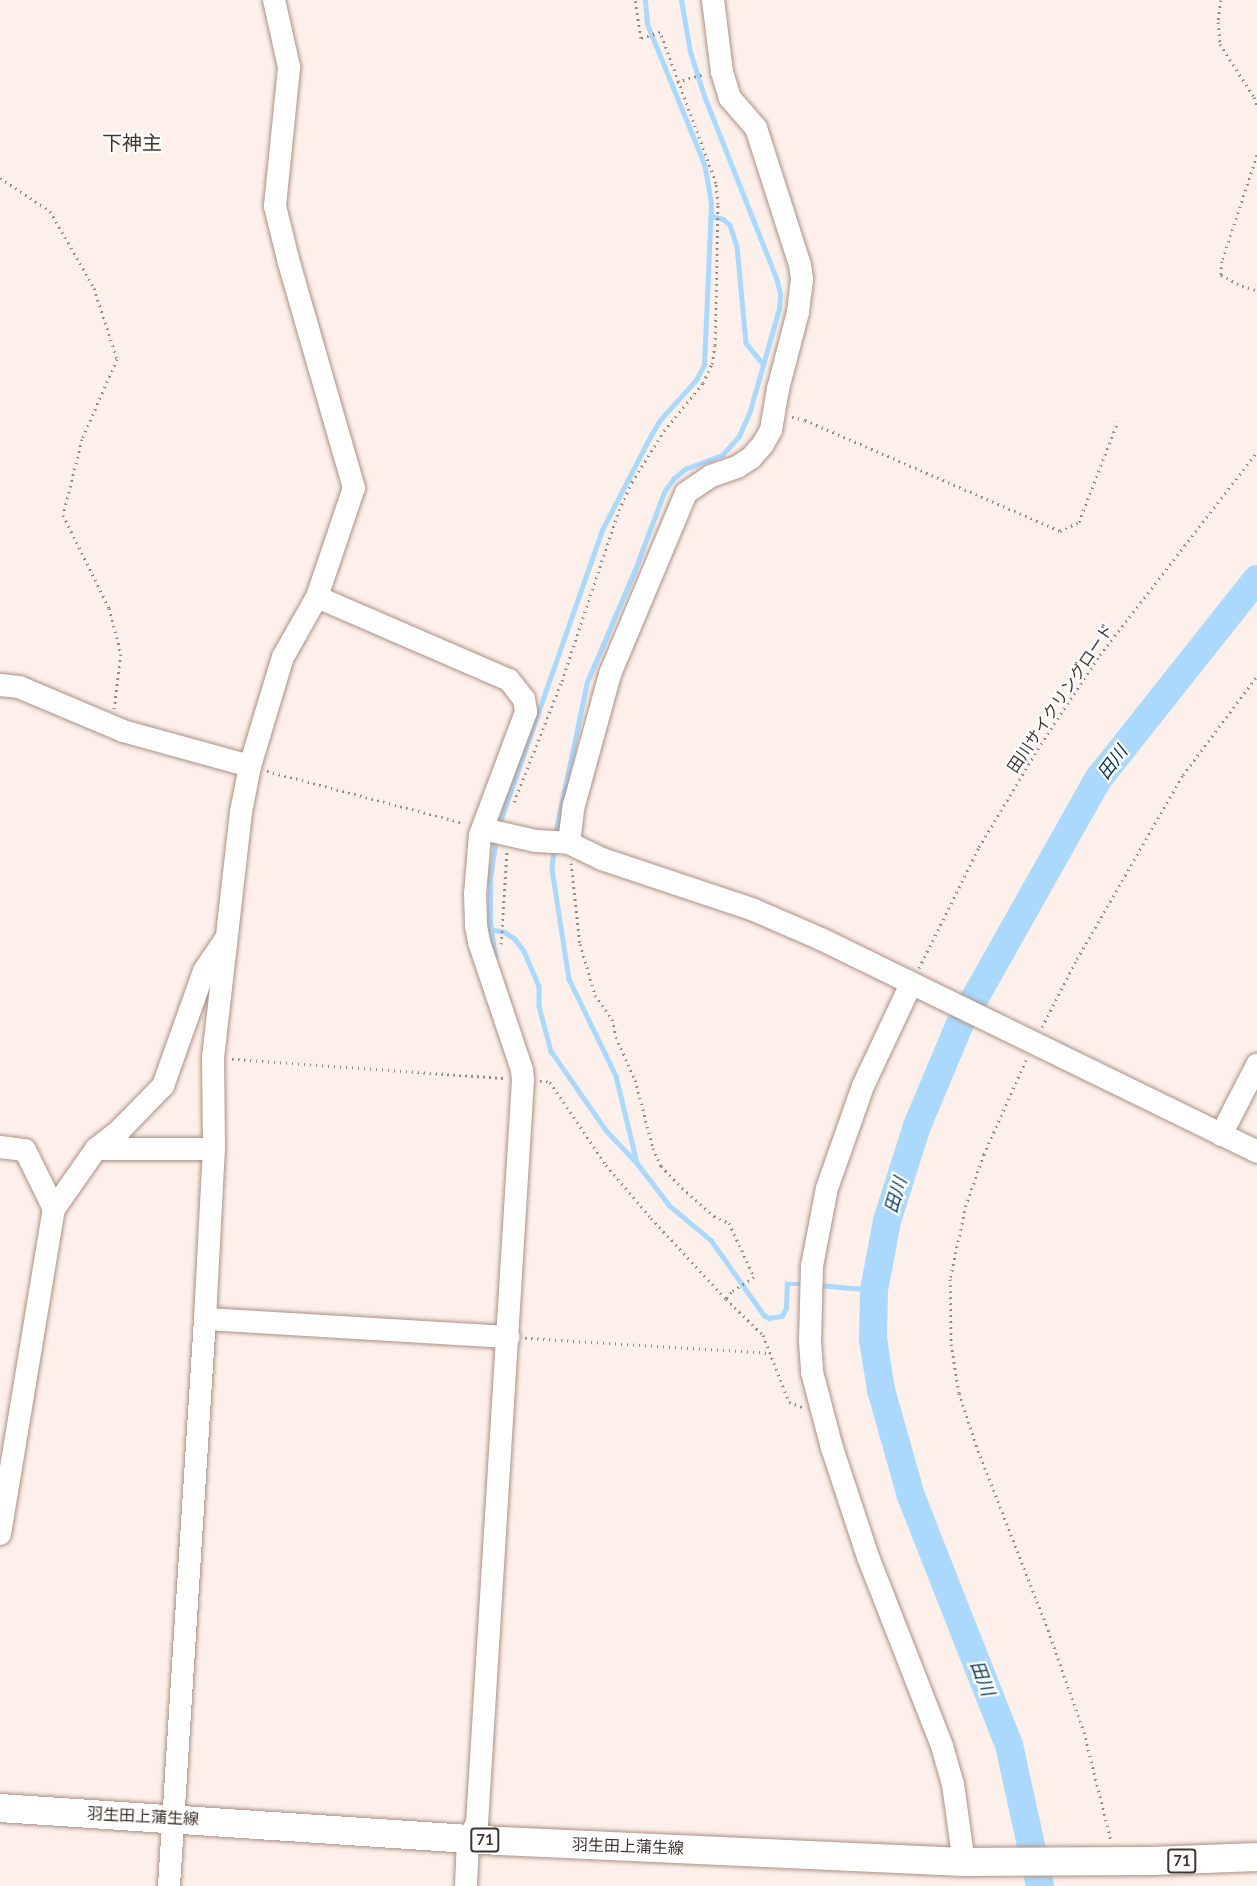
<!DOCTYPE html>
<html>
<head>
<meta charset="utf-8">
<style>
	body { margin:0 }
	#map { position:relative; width:1257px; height:1886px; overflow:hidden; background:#fdf0ea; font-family:Lato,"Noto Sans JP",sans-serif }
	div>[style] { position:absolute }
	.stream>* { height:4.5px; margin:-2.25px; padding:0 2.25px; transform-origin:2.25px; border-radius:2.25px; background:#abd9fd }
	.river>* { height:28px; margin:-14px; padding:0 14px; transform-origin:14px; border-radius:14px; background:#abd9fd }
	.path>* { height:3px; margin-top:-1.5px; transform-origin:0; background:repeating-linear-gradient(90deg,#988b86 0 1.5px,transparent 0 6px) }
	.roads { filter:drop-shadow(0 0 2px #ad9082) drop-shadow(0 0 2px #ad9082) }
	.minor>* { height:22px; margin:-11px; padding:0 11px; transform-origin:11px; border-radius:11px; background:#fff }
	.major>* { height:28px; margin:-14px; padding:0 14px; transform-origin:14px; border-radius:14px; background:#fff }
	span { translate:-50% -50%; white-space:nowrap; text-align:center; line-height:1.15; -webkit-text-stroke:4.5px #fff; paint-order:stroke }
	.shield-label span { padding:2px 4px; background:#fff; border:2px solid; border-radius:4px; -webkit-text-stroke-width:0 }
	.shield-label { font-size:15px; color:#41342f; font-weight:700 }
	.street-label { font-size:16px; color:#41342f }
	.water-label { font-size:18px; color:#043350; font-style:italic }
	.quarter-label { font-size:20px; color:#41342f }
</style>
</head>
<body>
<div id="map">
	<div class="stream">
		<div style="left:711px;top:216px;width:12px;rotate:14deg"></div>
		<div style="left:723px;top:219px;width:9px;rotate:41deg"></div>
		<div style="left:730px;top:225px;width:22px;rotate:72deg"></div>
		<div style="left:737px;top:246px;width:97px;rotate:84.7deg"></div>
		<div style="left:746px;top:343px;width:27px;rotate:51deg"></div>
		<div style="left:498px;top:827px;width:315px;rotate:-70.7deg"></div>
		<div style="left:602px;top:530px;width:107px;rotate:-62.7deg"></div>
		<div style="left:651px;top:435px;width:17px;rotate:-59deg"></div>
		<div style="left:660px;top:420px;width:54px;rotate:-48deg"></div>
		<div style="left:696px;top:380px;width:17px;rotate:-62deg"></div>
		<div style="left:704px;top:365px;width:161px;rotate:-87.5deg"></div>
		<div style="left:711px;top:204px;width:19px;rotate:-99deg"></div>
		<div style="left:708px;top:185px;width:21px;rotate:-101deg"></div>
		<div style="left:704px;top:164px;width:151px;rotate:-112.2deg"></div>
		<div style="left:647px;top:24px;width:24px;rotate:-95deg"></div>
		<div style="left:555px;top:835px;width:156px;rotate:-78.2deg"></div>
		<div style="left:587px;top:682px;width:120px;rotate:-66.9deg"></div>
		<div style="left:634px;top:572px;width:85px;rotate:-69.4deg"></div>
		<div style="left:664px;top:492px;width:16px;rotate:-55deg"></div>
		<div style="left:673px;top:479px;width:16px;rotate:-40deg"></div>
		<div style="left:685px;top:469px;width:40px;rotate:-21deg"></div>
		<div style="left:722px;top:455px;width:25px;rotate:-48deg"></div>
		<div style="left:739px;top:436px;width:24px;rotate:-66deg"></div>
		<div style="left:749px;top:414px;width:109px;rotate:-74.1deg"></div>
		<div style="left:779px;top:309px;width:15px;rotate:-86deg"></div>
		<div style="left:780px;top:294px;width:16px;rotate:-104deg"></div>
		<div style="left:776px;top:278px;width:193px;rotate:-111.6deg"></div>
		<div style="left:705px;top:99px;width:49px;rotate:-107.7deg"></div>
		<div style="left:690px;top:52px;width:53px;rotate:-99.8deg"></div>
		<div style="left:554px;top:849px;width:20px;rotate:96deg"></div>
		<div style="left:552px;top:869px;width:111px;rotate:81.2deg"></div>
		<div style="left:569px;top:979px;width:108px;rotate:64.1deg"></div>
		<div style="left:616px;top:1076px;width:89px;rotate:76.4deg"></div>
		<div style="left:637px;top:1163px;width:54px;rotate:52.5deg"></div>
		<div style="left:670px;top:1206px;width:53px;rotate:39.7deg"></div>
		<div style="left:711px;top:1240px;width:92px;rotate:54.8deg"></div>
		<div style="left:764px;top:1315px;width:6px;rotate:31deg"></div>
		<div style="left:769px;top:1318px;width:13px;rotate:-9deg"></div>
		<div style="left:782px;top:1316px;width:9px;rotate:-63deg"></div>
		<div style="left:786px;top:1308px;width:24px;rotate:-88deg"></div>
		<div style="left:787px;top:1284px;width:18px"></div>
		<div style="left:490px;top:929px;width:15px;rotate:11deg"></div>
		<div style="left:505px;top:932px;width:12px;rotate:35deg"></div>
		<div style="left:515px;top:939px;width:15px;rotate:53deg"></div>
		<div style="left:524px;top:951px;width:38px;rotate:67deg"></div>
		<div style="left:539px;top:986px;width:20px;rotate:90deg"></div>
		<div style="left:539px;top:1006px;width:47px;rotate:75.1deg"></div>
		<div style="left:551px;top:1051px;width:96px;rotate:55.2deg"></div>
		<div style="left:606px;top:1130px;width:42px;rotate:46.9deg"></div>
		<div style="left:495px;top:958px;width:34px;rotate:-98deg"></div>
		<div style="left:490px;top:924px;width:45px;rotate:-90deg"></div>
		<div style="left:490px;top:879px;width:41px;rotate:-81.7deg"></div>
		<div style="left:819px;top:1285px;width:55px;rotate:5.2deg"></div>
	</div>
	<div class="river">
		<div style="left:1040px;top:1886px;width:144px;rotate:-102.4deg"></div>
		<div style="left:1009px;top:1745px;width:268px;rotate:-111.5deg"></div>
		<div style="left:911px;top:1496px;width:110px;rotate:-105.8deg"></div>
		<div style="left:881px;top:1390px;width:52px;rotate:-98.9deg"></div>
		<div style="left:873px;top:1339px;width:49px;rotate:-88.8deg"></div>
		<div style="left:874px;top:1290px;width:70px;rotate:-79.3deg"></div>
		<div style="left:887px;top:1221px;width:100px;rotate:-72.5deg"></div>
		<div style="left:917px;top:1126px;width:108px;rotate:-67.2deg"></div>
		<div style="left:959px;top:1026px;width:285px;rotate:-60.6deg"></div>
		<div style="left:1099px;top:778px;width:254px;rotate:-51.6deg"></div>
	</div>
	<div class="path">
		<div style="left:1221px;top:0;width:22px;rotate:98deg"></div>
		<div style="left:1218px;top:22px;width:22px;rotate:85deg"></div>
		<div style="left:1220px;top:44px;width:63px;rotate:57.3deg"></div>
		<div style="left:1254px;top:97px;width:9px;rotate:72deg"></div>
		<div style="left:677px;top:82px;width:28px;rotate:-17deg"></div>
		<div style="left:1257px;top:155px;width:112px;rotate:108.3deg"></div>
		<div style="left:1222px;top:261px;width:14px;rotate:94deg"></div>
		<div style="left:1221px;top:275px;width:24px;rotate:28deg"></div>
		<div style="left:1242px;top:286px;width:16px;rotate:15deg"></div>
		<div style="left:0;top:178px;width:60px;rotate:33.4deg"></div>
		<div style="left:50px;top:211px;width:89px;rotate:60.3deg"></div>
		<div style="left:94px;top:288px;width:75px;rotate:72.1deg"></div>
		<div style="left:117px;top:359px;width:87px;rotate:113.6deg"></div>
		<div style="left:82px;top:439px;width:78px;rotate:104deg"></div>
		<div style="left:63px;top:515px;width:104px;rotate:63.7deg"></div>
		<div style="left:109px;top:608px;width:48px;rotate:75.4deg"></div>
		<div style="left:121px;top:654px;width:55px;rotate:97.3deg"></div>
		<div style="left:792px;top:417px;width:13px;rotate:13deg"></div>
		<div style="left:805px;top:420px;width:278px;rotate:23.5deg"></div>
		<div style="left:1060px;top:531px;width:21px;rotate:-25deg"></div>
		<div style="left:1079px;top:522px;width:108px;rotate:-68.9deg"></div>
		<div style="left:267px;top:771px;width:204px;rotate:14.8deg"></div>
		<div style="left:514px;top:802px;width:130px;rotate:-68.4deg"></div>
		<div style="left:562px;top:681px;width:180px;rotate:-71.6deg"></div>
		<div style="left:619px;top:510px;width:31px;rotate:-65deg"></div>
		<div style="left:632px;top:482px;width:60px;rotate:-57.9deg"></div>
		<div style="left:664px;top:431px;width:62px;rotate:-50.9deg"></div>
		<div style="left:703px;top:383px;width:21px;rotate:-65deg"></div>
		<div style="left:712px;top:364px;width:19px;rotate:-81deg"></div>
		<div style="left:715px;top:345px;width:141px;rotate:-88.8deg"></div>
		<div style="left:718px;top:204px;width:21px;rotate:-95deg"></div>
		<div style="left:716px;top:183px;width:161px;rotate:-110.3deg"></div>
		<div style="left:660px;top:32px;width:20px;rotate:162deg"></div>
		<div style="left:641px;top:38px;width:38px;rotate:-99deg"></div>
		<div style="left:571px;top:863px;width:81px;rotate:83.7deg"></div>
		<div style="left:580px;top:944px;width:53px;rotate:73.6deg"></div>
		<div style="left:595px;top:995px;width:29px;rotate:55deg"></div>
		<div style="left:612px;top:1019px;width:18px;rotate:77deg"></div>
		<div style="left:616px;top:1037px;width:47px;rotate:66.2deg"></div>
		<div style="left:635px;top:1080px;width:70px;rotate:75.2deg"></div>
		<div style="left:653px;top:1148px;width:20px;rotate:66deg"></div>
		<div style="left:661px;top:1166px;width:30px;rotate:46deg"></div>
		<div style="left:682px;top:1188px;width:43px;rotate:41.2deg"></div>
		<div style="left:714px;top:1216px;width:17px;rotate:25deg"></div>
		<div style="left:729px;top:1223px;width:60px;rotate:65.2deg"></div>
		<div style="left:754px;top:1277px;width:27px;rotate:147deg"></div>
		<div style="left:731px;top:1292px;width:9px;rotate:126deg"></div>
		<div style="left:501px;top:944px;width:92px;rotate:-86.3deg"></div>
		<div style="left:919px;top:968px;width:135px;rotate:-63.6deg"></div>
		<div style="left:979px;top:847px;width:120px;rotate:-59deg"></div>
		<div style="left:1041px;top:744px;width:107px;rotate:-56.5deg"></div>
		<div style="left:1100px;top:655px;width:257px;rotate:-52.3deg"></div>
		<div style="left:1042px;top:1027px;width:76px;rotate:-62.8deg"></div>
		<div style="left:1077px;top:959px;width:212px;rotate:-60.1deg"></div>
		<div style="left:1183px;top:775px;width:124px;rotate:-53.2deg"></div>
		<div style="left:232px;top:1059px;width:272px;rotate:4deg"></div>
		<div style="left:1026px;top:1060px;width:103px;rotate:114.1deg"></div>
		<div style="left:984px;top:1154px;width:54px;rotate:109.4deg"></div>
		<div style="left:966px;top:1205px;width:76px;rotate:102.2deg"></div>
		<div style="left:950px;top:1279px;width:65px;rotate:89.1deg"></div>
		<div style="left:951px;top:1344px;width:50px;rotate:80.7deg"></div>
		<div style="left:959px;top:1393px;width:55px;rotate:71.9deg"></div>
		<div style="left:976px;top:1445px;width:199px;rotate:68.7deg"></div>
		<div style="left:1048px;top:1630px;width:108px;rotate:70.6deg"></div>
		<div style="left:1084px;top:1732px;width:112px;rotate:76.1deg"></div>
		<div style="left:540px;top:1081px;width:10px;rotate:6deg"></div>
		<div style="left:550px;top:1082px;width:100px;rotate:56deg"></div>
		<div style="left:606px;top:1165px;width:70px;rotate:49.7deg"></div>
		<div style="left:651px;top:1218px;width:110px;rotate:47.2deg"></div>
		<div style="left:726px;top:1299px;width:52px;rotate:44.2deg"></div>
		<div style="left:763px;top:1335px;width:72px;rotate:68.8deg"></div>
		<div style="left:789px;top:1402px;width:14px;rotate:21deg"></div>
		<div style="left:525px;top:1338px;width:246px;rotate:3.5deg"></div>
	</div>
	<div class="roads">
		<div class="minor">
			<div style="left:317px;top:597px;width:209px;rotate:23.4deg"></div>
			<div style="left:509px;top:680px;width:24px;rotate:52deg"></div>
			<div style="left:524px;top:699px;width:13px;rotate:81deg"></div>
			<div style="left:526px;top:712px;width:131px;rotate:110.5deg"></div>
			<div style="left:480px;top:835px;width:59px;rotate:94.8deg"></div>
			<div style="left:475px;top:894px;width:32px;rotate:88deg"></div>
			<div style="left:476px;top:926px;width:16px;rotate:79deg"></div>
			<div style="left:479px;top:942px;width:135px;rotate:71.4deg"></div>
			<div style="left:522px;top:1070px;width:10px;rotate:84deg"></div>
			<div style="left:523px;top:1080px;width:744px;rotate:93.54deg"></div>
			<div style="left:477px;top:1823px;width:18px;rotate:119deg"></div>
			<div style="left:468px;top:1839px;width:47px;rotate:92.4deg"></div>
			<div style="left:0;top:685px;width:19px;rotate:6deg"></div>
			<div style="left:19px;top:687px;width:113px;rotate:22.9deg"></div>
			<div style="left:123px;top:731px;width:132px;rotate:15.4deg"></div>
			<div style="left:483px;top:829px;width:54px;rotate:12.8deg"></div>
			<div style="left:536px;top:841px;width:33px;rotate:3deg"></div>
			<div style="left:569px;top:843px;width:37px;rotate:26deg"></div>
			<div style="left:602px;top:859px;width:160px;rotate:18.5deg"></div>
			<div style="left:754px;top:910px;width:73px;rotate:23.4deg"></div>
			<div style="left:821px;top:939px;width:485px;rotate:26deg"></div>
			<div style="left:569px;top:843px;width:38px;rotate:-83deg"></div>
			<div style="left:574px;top:805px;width:136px;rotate:-74.6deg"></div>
			<div style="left:610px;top:674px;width:196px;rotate:-67.2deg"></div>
			<div style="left:686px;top:493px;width:30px;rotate:-34deg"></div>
			<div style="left:711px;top:476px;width:28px;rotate:-19deg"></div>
			<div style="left:737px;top:467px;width:17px;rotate:-33deg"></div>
			<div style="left:751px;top:458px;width:18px;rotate:-49deg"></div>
			<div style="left:763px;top:444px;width:16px;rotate:-60deg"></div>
			<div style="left:771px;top:430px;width:42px;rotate:-80.3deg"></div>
			<div style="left:778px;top:389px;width:80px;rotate:-75.4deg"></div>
			<div style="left:798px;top:312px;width:33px;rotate:-83deg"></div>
			<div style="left:802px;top:279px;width:14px;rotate:-98deg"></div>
			<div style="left:800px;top:265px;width:144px;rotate:-107.8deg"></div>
			<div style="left:756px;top:128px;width:40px;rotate:-131deg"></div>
			<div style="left:730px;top:98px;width:27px;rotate:-107deg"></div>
			<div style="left:722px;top:72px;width:73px;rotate:-97.1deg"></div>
			<div style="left:911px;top:984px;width:113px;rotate:115.2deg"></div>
			<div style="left:863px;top:1086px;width:108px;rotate:109.4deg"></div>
			<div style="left:827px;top:1188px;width:79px;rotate:100.9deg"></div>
			<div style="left:812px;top:1266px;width:75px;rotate:91.5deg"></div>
			<div style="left:810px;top:1341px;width:31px;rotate:86deg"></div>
			<div style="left:812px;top:1372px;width:79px;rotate:75.3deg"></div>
			<div style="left:832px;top:1448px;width:115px;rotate:71.7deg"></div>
			<div style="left:868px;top:1557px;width:203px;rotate:68.6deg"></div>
			<div style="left:942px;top:1746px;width:40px;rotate:74deg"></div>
			<div style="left:953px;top:1784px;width:66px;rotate:82.1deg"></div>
			<div style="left:1221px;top:1135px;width:79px;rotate:-62.8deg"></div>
			<div style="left:0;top:1147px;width:25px;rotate:7deg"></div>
			<div style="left:25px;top:1150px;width:66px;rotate:63.8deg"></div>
			<div style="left:96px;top:1149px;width:118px"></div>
			<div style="left:205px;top:1319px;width:304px;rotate:3.4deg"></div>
			<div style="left:0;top:1534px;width:329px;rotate:-80.6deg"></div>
			<div style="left:54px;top:1209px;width:73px;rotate:-55deg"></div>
			<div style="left:96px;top:1149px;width:31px;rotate:-38deg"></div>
			<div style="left:120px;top:1130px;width:62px;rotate:-45.7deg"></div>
			<div style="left:163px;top:1086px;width:122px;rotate:-70.4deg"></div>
			<div style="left:204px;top:971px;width:37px;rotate:-56deg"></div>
			<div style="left:169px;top:1886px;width:568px;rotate:-86.37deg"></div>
			<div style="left:205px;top:1319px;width:170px;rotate:-87deg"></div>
			<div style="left:214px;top:1149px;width:91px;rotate:-90.6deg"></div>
			<div style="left:213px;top:1058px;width:248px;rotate:-83.5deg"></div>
			<div style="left:241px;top:812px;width:47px;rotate:-78.9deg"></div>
			<div style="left:250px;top:766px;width:114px;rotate:-73.2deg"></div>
			<div style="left:283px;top:657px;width:69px;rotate:-60.5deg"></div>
			<div style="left:317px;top:597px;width:115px;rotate:-71.3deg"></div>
			<div style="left:354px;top:488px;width:238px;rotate:-106.1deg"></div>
			<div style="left:288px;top:259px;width:55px;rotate:-103.8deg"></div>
			<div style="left:275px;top:206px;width:140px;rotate:-84.2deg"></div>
			<div style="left:289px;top:67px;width:69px;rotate:-102.6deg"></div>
		</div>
		<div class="major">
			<div style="left:0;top:1808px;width:501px;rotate:3.78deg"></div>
			<div style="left:500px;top:1841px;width:464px;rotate:2.6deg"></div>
			<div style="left:964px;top:1862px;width:188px;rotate:-0.3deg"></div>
			<div style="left:1152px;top:1861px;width:105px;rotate:-2.2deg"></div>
		</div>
	</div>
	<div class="shield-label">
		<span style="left:485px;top:1840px">71</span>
		<span style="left:1182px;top:1861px">71</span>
	</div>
	<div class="street-label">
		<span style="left:1060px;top:698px;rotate:-56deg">田川サイクリングロード</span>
		<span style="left:143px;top:1816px;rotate:3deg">羽生田上蒲生線</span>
		<span style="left:628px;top:1846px;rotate:2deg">羽生田上蒲生線</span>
	</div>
	<div class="water-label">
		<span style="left:1112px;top:762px;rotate:-53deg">田川</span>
		<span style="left:895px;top:1195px;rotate:-73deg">田川</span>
		<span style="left:983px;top:1678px;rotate:69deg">田川</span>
	</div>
	<div class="quarter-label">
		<span style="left:132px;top:142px">下神主</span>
	</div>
</div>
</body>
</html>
